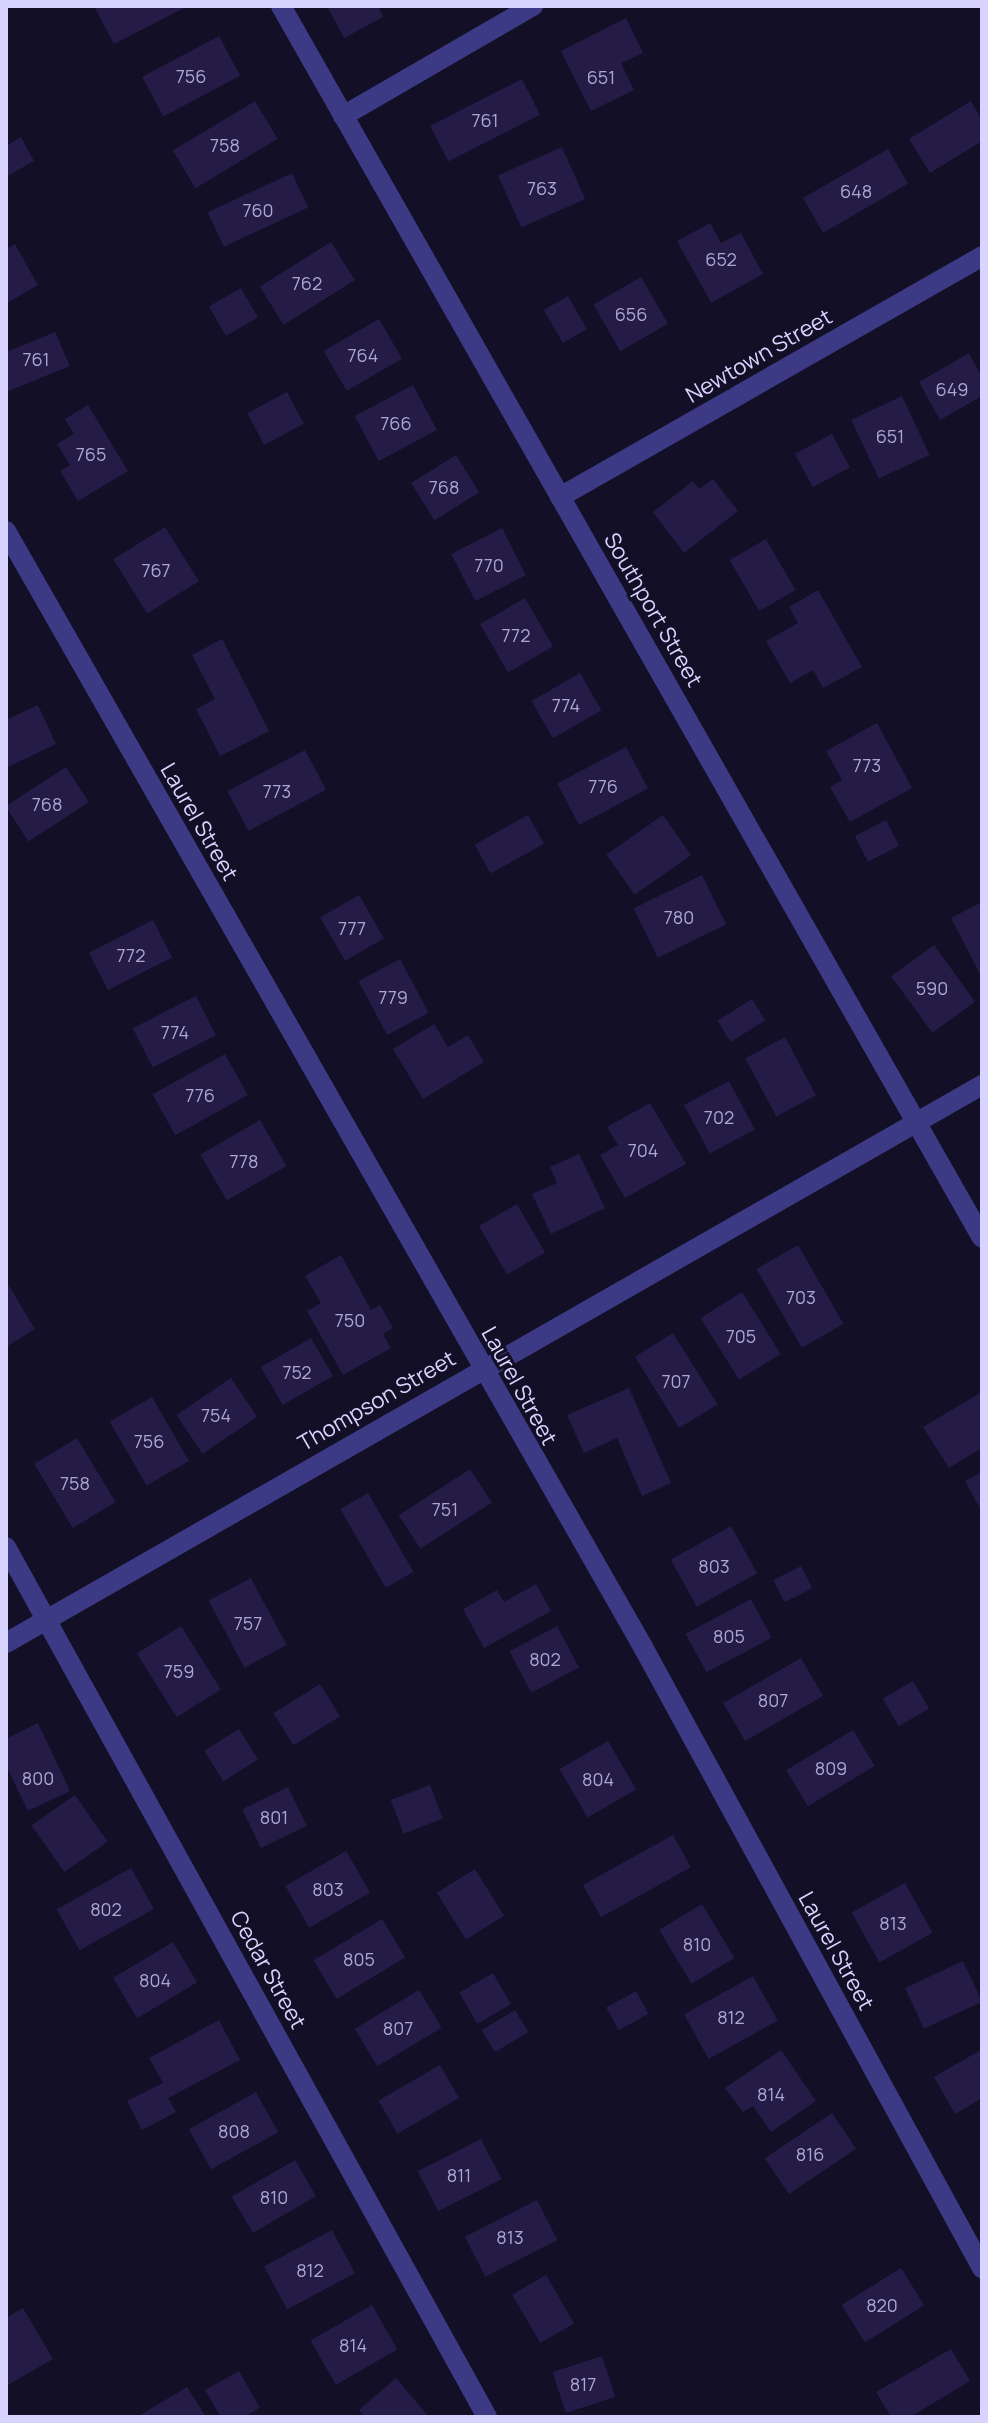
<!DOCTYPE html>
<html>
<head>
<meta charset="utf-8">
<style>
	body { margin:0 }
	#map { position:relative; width:988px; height:2423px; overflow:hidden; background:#130f26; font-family:Manrope,sans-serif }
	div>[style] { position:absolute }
	.building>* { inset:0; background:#241b47; transform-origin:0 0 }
	.street>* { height:20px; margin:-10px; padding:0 10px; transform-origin:10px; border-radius:10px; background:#3d3a85 }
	span { translate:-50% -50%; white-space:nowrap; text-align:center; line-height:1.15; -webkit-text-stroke:6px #130f26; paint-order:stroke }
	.number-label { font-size:18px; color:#aca6d1 }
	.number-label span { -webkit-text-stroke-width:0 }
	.street-label { font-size:22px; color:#d9d4ff }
	.frame { position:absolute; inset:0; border:8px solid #d9d4ff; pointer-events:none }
</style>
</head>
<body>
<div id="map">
	<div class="building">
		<div style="clip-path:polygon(94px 6px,188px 6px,114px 44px)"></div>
		<div style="clip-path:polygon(327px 6px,378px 6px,383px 17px,344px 38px)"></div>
		<div style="clip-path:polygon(626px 18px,643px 53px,621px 63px,634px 90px,591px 111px,561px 51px)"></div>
		<div style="left:219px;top:36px;width:45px;height:87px;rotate:62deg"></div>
		<div style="left:522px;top:79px;width:40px;height:103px;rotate:63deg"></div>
		<div style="left:255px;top:101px;width:44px;height:96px;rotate:59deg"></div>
		<div style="clip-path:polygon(971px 101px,982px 120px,982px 141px,930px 173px,909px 139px)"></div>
		<div style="clip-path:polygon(21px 137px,34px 161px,6px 177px,6px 146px)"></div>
		<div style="left:562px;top:147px;width:57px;height:70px;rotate:66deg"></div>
		<div style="left:888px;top:149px;width:40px;height:98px;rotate:60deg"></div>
		<div style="left:292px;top:173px;width:38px;height:93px;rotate:65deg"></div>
		<div style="clip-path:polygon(710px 223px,721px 243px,741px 233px,763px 274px,711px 303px,677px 241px)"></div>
		<div style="left:331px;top:242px;width:45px;height:84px;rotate:58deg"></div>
		<div style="clip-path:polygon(15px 244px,38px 285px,6px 304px,6px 249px)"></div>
		<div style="left:641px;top:277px;width:54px;height:55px;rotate:60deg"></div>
		<div style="left:241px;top:288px;width:34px;height:37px;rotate:60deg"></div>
		<div style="left:568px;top:296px;width:38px;height:28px;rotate:60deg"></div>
		<div style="left:379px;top:319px;width:46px;height:64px;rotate:60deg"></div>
		<div style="clip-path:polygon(55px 332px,70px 366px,6px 392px,6px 352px)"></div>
		<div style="clip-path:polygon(969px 353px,982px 377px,982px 396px,940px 420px,919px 382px)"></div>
		<div style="left:413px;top:385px;width:51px;height:66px;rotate:62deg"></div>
		<div style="left:287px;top:392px;width:36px;height:45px;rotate:62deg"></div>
		<div style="left:902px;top:396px;width:65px;height:56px;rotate:65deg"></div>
		<div style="clip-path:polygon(88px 405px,128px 471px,78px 501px,60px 471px,70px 465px,57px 444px,74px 434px,65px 419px)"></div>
		<div style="left:832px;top:434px;width:38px;height:42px;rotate:62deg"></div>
		<div style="left:456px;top:455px;width:44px;height:53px;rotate:58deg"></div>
		<div style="clip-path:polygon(713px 479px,738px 511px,684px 553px,653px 512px,693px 481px,699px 489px)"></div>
		<div style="left:165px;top:527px;width:64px;height:61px;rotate:58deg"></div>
		<div style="left:502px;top:528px;width:53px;height:57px;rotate:63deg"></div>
		<div style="left:766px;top:539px;width:59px;height:42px;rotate:60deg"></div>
		<div style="clip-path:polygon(818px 590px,862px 667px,823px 688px,813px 670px,790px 683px,766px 641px,798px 623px,789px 607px)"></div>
		<div style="left:525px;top:598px;width:56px;height:52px;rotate:60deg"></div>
		<div style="clip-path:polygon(222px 639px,269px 731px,220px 756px,196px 709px,215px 699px,192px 655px)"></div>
		<div style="left:580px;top:673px;width:43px;height:56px;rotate:60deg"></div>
		<div style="clip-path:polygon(38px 705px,56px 744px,6px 768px,6px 720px)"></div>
		<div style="clip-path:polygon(877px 723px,912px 788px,850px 822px,830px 787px,842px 780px,826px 751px)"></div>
		<div style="left:626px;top:747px;width:47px;height:78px;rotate:62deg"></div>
		<div style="left:305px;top:750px;width:45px;height:88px;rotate:62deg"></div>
		<div style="left:66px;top:767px;width:42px;height:72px;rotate:57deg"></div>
		<div style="left:528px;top:815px;width:33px;height:61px;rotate:61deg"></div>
		<div style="left:663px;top:815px;width:49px;height:69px;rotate:55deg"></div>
		<div style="left:886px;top:820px;width:29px;height:35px;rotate:63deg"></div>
		<div style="left:702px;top:875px;width:55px;height:76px;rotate:64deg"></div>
		<div style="left:359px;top:895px;width:50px;height:45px;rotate:60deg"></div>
		<div style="clip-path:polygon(982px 902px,982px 978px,951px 918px)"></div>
		<div style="left:153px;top:920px;width:42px;height:72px;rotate:63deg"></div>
		<div style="left:934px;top:945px;width:70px;height:53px;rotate:54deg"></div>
		<div style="left:400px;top:959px;width:61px;height:47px;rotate:62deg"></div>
		<div style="left:196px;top:996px;width:44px;height:71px;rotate:63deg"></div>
		<div style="left:752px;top:999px;width:25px;height:41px;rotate:58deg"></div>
		<div style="clip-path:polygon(434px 1024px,448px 1047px,468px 1035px,484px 1062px,423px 1099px,393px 1049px)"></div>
		<div style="left:785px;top:1037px;width:66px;height:45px;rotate:62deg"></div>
		<div style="left:225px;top:1054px;width:47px;height:83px;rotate:61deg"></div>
		<div style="left:729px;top:1081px;width:55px;height:51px;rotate:62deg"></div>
		<div style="clip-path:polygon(650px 1103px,686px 1164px,625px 1198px,600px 1155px,618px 1145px,607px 1127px)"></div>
		<div style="left:260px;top:1120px;width:53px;height:69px;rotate:60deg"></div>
		<div style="clip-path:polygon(579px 1154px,605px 1208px,551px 1234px,532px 1194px,557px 1183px,550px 1167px)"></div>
		<div style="left:517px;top:1204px;width:56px;height:44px;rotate:60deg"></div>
		<div style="left:798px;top:1245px;width:91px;height:48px;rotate:60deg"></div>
		<div style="clip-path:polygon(341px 1255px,371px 1310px,380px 1305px,393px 1328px,383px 1334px,391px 1348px,343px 1375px,307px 1311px,321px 1303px,305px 1276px)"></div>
		<div style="clip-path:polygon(6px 1281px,35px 1329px,6px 1347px)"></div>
		<div style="left:742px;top:1292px;width:73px;height:49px;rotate:58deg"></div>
		<div style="left:673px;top:1333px;width:84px;height:45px;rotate:58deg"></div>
		<div style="left:311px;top:1338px;width:44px;height:58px;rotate:60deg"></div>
		<div style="left:231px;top:1378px;width:47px;height:66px;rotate:56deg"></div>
		<div style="clip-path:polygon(629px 1388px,671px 1483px,642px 1496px,617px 1438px,584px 1453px,567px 1415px)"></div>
		<div style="clip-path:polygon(982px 1392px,982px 1448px,949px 1468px,923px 1427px)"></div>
		<div style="left:152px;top:1397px;width:74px;height:49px;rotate:60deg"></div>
		<div style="left:77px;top:1438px;width:75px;height:50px;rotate:59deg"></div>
		<div style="left:470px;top:1469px;width:40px;height:85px;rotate:57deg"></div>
		<div style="clip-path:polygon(982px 1472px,982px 1512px,965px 1481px)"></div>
		<div style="left:368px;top:1493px;width:91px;height:32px;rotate:60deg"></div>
		<div style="left:731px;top:1526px;width:54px;height:69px;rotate:61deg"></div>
		<div style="left:801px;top:1566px;width:25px;height:31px;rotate:63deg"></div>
		<div style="left:251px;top:1578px;width:76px;height:48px;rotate:62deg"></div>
		<div style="clip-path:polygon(536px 1584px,551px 1611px,484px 1648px,463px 1609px,497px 1590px,504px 1602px)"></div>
		<div style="left:751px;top:1599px;width:44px;height:74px;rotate:62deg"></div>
		<div style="left:181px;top:1626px;width:75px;height:52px;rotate:58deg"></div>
		<div style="left:557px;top:1626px;width:47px;height:54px;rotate:62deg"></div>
		<div style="left:801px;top:1658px;width:44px;height:90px;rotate:60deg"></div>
		<div style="left:913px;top:1681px;width:32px;height:35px;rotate:60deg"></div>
		<div style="left:320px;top:1684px;width:38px;height:55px;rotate:58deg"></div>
		<div style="clip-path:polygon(38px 1723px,70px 1791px,28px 1811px,6px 1766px,6px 1739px)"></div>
		<div style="left:239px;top:1729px;width:36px;height:41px;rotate:58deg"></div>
		<div style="left:853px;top:1730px;width:42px;height:78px;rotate:59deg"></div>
		<div style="left:608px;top:1741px;width:56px;height:56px;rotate:60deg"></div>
		<div style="left:430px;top:1785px;width:36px;height:42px;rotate:69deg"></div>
		<div style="left:288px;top:1787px;width:43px;height:51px;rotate:64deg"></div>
		<div style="left:75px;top:1795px;width:57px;height:53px;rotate:55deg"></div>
		<div style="left:673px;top:1835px;width:37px;height:103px;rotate:61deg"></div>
		<div style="left:346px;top:1851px;width:48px;height:70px;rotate:60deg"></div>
		<div style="left:131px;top:1868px;width:47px;height:85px;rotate:61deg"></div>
		<div style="left:475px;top:1869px;width:55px;height:45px;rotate:58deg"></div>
		<div style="left:905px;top:1883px;width:57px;height:61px;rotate:61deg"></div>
		<div style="left:702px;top:1904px;width:63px;height:50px;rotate:59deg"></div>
		<div style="left:382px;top:1919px;width:45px;height:80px;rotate:59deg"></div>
		<div style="left:173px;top:1942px;width:47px;height:70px;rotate:59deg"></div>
		<div style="left:963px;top:1961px;width:45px;height:64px;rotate:65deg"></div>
		<div style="left:493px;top:1973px;width:36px;height:39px;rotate:60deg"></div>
		<div style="left:753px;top:1976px;width:51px;height:79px;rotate:61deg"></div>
		<div style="left:419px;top:1990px;width:44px;height:75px;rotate:59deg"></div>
		<div style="left:636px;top:1991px;width:26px;height:34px;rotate:61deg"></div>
		<div style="left:515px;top:2010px;width:26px;height:39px;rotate:59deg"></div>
		<div style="clip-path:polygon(219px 2020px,240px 2060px,168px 2098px,176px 2112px,142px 2130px,127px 2101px,163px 2083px,149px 2058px)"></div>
		<div style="clip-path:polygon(982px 2049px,982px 2098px,955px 2114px,934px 2077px)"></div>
		<div style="clip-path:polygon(781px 2050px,816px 2101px,771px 2132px,753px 2106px,743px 2112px,725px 2088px)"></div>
		<div style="left:440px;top:2065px;width:38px;height:71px;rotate:60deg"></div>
		<div style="left:256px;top:2092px;width:46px;height:77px;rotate:61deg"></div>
		<div style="left:832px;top:2113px;width:43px;height:81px;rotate:56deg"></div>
		<div style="left:481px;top:2139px;width:45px;height:71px;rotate:63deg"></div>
		<div style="left:295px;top:2160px;width:42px;height:73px;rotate:60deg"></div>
		<div style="left:537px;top:2200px;width:45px;height:81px;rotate:63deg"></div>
		<div style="left:332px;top:2230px;width:49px;height:77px;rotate:62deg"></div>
		<div style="left:901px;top:2268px;width:44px;height:70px;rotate:58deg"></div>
		<div style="left:546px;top:2275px;width:56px;height:39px;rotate:60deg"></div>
		<div style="left:372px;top:2305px;width:51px;height:71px;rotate:60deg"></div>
		<div style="clip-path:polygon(23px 2308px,53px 2359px,6px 2386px,6px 2318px)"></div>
		<div style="clip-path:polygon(951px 2349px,970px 2381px,910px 2417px,891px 2417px,876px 2392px)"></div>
		<div style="left:602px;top:2356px;width:43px;height:52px;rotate:72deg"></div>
		<div style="clip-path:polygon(239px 2371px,260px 2408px,244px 2417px,221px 2417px,205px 2390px)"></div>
		<div style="clip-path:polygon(396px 2378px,429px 2417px,365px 2417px,359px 2410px)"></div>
		<div style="clip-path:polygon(187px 2387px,206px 2417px,137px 2417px)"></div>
	</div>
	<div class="street">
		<div style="left:281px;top:6px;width:1417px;rotate:60.36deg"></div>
		<div style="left:343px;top:116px;width:220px;rotate:-30.1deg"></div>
		<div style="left:560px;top:497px;width:486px;rotate:-29.7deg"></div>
		<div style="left:6px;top:531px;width:1285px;rotate:60.28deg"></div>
		<div style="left:643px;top:1647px;width:708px;rotate:61.37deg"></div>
		<div style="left:6px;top:1547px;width:994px;rotate:61.06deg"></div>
		<div style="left:6px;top:1643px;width:1124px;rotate:-29.76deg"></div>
	</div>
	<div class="number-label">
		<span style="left:191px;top:76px">756</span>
		<span style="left:601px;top:77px">651</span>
		<span style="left:485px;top:120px">761</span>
		<span style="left:225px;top:145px">758</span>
		<span style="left:542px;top:188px">763</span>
		<span style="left:856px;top:191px">648</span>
		<span style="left:258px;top:210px">760</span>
		<span style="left:721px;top:259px">652</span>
		<span style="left:307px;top:283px">762</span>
		<span style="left:631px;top:314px">656</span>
		<span style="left:363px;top:355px">764</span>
		<span style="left:36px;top:359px">761</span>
		<span style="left:952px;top:389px">649</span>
		<span style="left:396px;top:423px">766</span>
		<span style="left:890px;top:436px">651</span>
		<span style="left:91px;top:454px">765</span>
		<span style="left:444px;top:487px">768</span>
		<span style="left:489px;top:565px">770</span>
		<span style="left:156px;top:570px">767</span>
		<span style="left:516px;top:635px">772</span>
		<span style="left:566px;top:705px">774</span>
		<span style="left:867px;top:765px">773</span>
		<span style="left:603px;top:786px">776</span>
		<span style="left:277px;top:791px">773</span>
		<span style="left:47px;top:804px">768</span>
		<span style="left:679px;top:917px">780</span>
		<span style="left:352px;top:928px">777</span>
		<span style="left:131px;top:955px">772</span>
		<span style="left:932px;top:988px">590</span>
		<span style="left:393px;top:997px">779</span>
		<span style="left:175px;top:1032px">774</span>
		<span style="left:200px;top:1095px">776</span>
		<span style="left:719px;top:1117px">702</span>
		<span style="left:643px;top:1150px">704</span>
		<span style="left:244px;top:1161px">778</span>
		<span style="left:801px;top:1297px">703</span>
		<span style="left:350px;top:1320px">750</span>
		<span style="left:741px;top:1336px">705</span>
		<span style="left:297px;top:1372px">752</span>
		<span style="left:676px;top:1381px">707</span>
		<span style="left:216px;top:1415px">754</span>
		<span style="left:149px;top:1441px">756</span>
		<span style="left:75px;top:1483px">758</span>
		<span style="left:445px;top:1509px">751</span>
		<span style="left:714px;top:1566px">803</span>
		<span style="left:248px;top:1623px">757</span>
		<span style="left:729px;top:1636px">805</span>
		<span style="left:545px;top:1659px">802</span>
		<span style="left:179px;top:1671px">759</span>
		<span style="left:773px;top:1700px">807</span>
		<span style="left:831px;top:1768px">809</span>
		<span style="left:38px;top:1778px">800</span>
		<span style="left:598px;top:1779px">804</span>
		<span style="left:274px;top:1817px">801</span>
		<span style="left:328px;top:1889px">803</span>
		<span style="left:106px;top:1909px">802</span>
		<span style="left:893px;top:1923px">813</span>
		<span style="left:697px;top:1944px">810</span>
		<span style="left:359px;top:1959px">805</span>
		<span style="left:155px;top:1980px">804</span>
		<span style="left:731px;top:2017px">812</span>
		<span style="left:398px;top:2028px">807</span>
		<span style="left:771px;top:2094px">814</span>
		<span style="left:234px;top:2131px">808</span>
		<span style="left:810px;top:2154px">816</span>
		<span style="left:459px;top:2175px">811</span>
		<span style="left:274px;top:2197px">810</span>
		<span style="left:510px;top:2237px">813</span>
		<span style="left:310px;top:2270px">812</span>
		<span style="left:882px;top:2305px">820</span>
		<span style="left:353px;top:2345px">814</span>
		<span style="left:583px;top:2384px">817</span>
	</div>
	<div class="street-label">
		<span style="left:759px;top:356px;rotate:-30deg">Newtown Street</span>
		<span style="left:653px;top:610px;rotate:60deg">Southport Street</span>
		<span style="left:199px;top:822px;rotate:60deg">Laurel Street</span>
		<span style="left:519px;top:1386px;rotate:61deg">Laurel Street</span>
		<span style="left:377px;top:1401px;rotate:-30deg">Thompson Street</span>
		<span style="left:836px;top:1951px;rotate:61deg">Laurel Street</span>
		<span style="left:268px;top:1970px;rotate:61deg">Cedar Street</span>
	</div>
	<div class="frame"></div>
</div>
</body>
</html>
